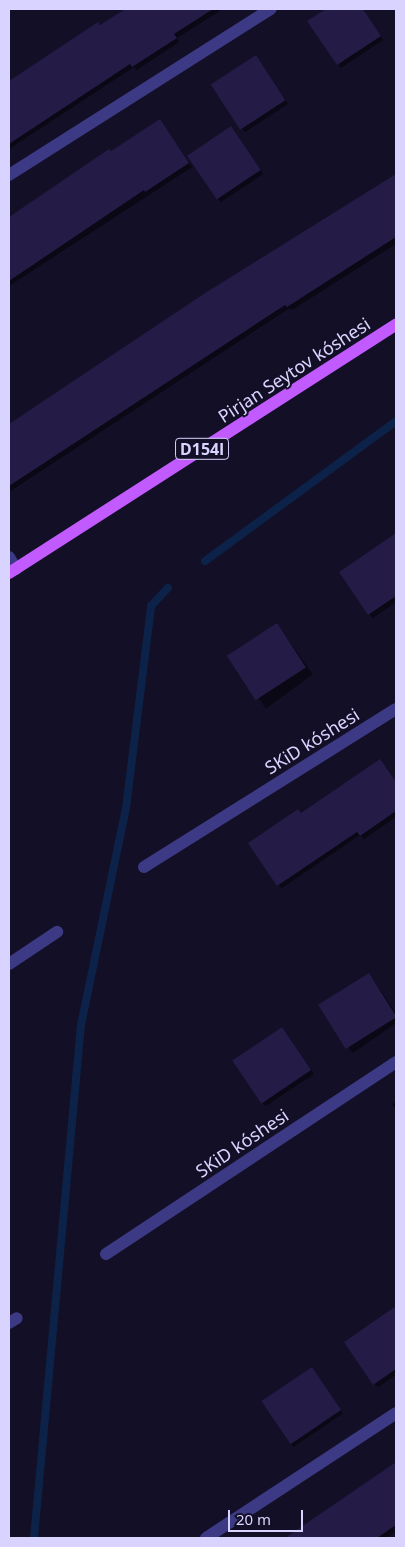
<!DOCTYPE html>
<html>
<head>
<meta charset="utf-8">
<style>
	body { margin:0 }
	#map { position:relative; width:405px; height:1547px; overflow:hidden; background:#130f26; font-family:"Noto Sans",sans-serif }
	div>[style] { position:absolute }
	.shadow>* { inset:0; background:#0007; transform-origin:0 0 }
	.stream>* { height:8px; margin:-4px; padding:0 4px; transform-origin:4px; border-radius:4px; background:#0c2248 }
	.building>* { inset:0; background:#241b47; transform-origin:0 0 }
	.minor>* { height:12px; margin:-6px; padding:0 6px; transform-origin:6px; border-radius:6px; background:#3d3a85 }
	.major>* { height:12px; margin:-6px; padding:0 6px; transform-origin:6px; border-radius:6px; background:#c25bff }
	span { translate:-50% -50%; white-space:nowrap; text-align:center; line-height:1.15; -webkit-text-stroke:4px #130f26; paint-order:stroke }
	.shield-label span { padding:1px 4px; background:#130f26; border:1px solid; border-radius:4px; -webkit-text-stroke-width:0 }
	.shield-label { font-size:16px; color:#d9d4ff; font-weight:700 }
	.street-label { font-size:18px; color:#d9d4ff }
	.frame { position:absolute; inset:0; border:10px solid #d9d4ff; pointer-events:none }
	.scale { position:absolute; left:228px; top:1510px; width:75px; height:22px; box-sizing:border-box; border:2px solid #d9d4ff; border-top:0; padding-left:6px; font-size:15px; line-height:18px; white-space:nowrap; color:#d9d4ff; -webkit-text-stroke:4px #130f26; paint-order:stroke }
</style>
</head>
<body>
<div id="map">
	<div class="shadow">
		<div style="clip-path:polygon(125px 9px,223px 9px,177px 38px,179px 42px,137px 70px,134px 67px,9px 149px,9px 82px)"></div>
		<div style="clip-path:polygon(328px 9px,363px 9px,383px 40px,341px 68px,309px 21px)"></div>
		<div style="clip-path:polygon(259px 60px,288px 104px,245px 132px,242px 128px)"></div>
		<div style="clip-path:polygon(160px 120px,192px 167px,9px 286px,9px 217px)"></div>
		<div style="clip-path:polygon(234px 131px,263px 174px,221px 202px,218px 199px)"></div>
		<div style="clip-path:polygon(396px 178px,396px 244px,292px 310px,290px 308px,9px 492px,9px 424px,203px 296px)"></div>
		<div style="clip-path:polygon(393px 543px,396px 548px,396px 602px,373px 618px,369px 614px)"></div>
		<div style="left:277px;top:625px;width:61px;height:58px;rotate:54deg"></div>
		<div style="clip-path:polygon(380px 761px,396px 783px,396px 817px,364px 839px,360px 835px,282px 888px,278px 885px,298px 810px,302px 814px)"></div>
		<div style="clip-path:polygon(369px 974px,396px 1013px,396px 1023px,353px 1053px,349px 1049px)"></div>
		<div style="clip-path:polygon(285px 1032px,314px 1074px,266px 1106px,262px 1103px)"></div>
		<div style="clip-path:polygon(396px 1101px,396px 1110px,392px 1104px)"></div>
		<div style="clip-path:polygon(394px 1309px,396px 1375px,378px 1387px,374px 1384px)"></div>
		<div style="left:315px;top:1372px;width:50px;height:60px;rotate:56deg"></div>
		<div style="clip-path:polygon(396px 1464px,396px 1531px,386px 1538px,309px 1538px,302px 1528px)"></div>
	</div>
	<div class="stream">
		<div style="left:205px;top:561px;width:237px;rotate:-36.2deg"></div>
		<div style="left:34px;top:1538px;width:515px;rotate:-84.77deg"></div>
		<div style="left:81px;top:1025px;width:222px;rotate:-78.3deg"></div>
		<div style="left:126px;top:808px;width:204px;rotate:-82.9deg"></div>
		<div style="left:151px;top:606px;width:25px;rotate:-47deg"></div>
	</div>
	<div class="building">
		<div style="clip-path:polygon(125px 9px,213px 9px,174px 34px,177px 38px,132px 67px,130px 64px,9px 144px,9px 81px,98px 22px,100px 25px)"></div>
		<div style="clip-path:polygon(326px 9px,363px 9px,381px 36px,337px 65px,307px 21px)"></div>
		<div style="left:256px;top:55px;width:54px;height:54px;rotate:57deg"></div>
		<div style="clip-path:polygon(160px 119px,189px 163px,145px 192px,144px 190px,9px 281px,9px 217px,109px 149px,111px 151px)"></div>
		<div style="left:231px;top:126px;width:53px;height:53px;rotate:56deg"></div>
		<div style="clip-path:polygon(396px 174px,396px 237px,287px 307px,285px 305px,9px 486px,9px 424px,202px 295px)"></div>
		<div style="clip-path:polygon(396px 533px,396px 596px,368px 615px,339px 572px)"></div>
		<div style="left:277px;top:623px;width:53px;height:60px;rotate:57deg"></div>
		<div style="clip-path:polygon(380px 759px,396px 782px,396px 811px,360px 836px,357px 832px,277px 886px,248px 843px,298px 809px,301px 813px)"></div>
		<div style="left:369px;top:973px;width:52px;height:60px;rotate:58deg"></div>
		<div style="left:282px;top:1027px;width:52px;height:60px;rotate:56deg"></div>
		<div style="clip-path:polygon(396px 1306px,396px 1369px,373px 1385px,344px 1342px)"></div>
		<div style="left:312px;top:1367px;width:52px;height:61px;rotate:56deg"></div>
		<div style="clip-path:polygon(396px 1462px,396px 1525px,377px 1538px,285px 1538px)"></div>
	</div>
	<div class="minor">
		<div style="left:9px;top:175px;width:310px;rotate:-32.4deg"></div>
		<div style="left:9px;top:557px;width:14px;rotate:60deg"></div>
		<div style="left:144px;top:867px;width:297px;rotate:-32.1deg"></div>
		<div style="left:9px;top:964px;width:58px;rotate:-33.7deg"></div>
		<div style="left:106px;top:1254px;width:348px;rotate:-33.5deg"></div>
		<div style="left:9px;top:1323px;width:9px;rotate:-32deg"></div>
		<div style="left:206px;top:1538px;width:227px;rotate:-33.3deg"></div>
	</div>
	<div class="major">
		<div style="left:9px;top:573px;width:460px;rotate:-32.7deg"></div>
	</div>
	<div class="shield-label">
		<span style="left:202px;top:449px">D154l</span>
	</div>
	<div class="street-label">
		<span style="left:294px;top:370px;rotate:-33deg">Pirjan Seytov kóshesi</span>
		<span style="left:312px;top:741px;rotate:-32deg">SKiD kóshesi</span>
		<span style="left:242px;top:1143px;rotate:-34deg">SKiD kóshesi</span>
	</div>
	<div class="frame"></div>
	<div class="scale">20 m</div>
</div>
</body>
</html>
